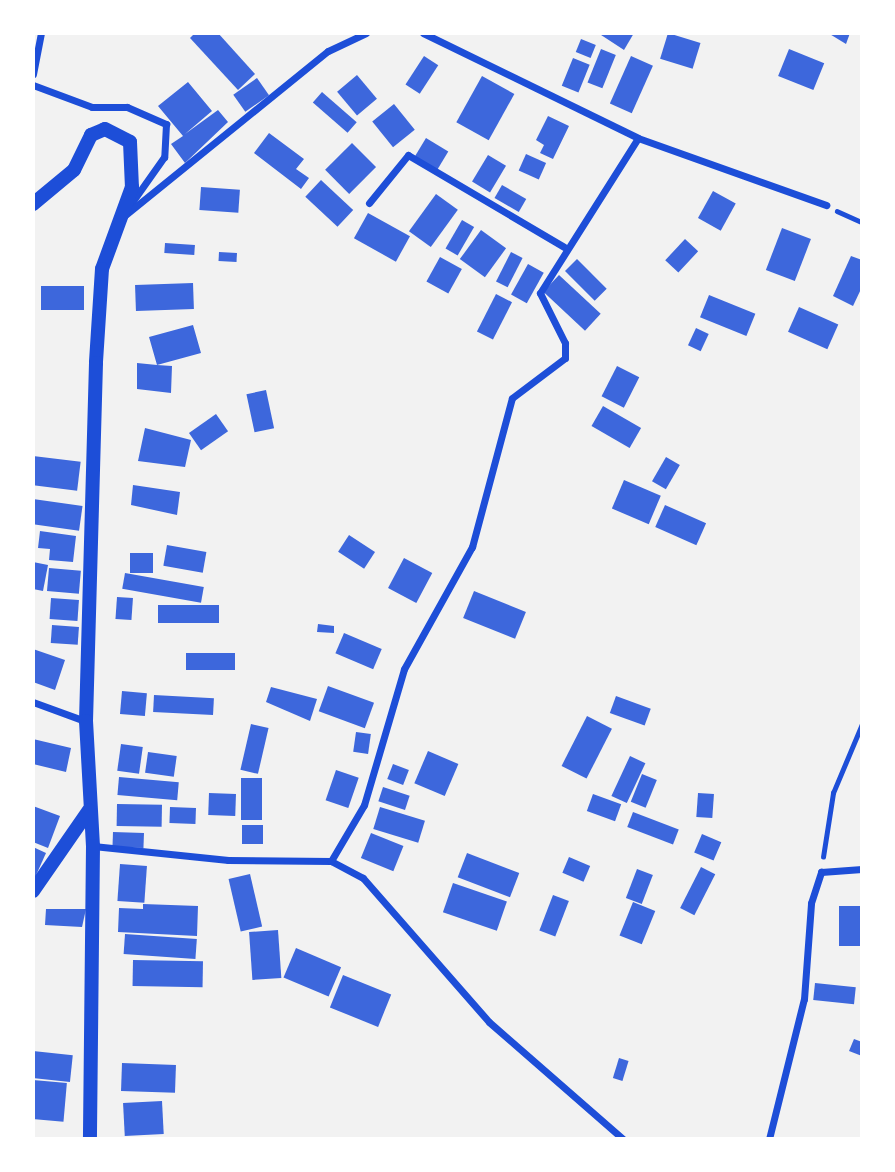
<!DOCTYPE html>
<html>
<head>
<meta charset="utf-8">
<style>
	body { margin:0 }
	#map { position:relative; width:895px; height:1172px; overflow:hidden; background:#f2f2f2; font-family:Overpass,sans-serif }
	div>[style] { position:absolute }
	.building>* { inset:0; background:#3d67dc; transform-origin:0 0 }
	.path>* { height:4.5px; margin:-2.25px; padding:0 2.25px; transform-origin:2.25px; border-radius:2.25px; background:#1d4ed8 }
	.minor>* { height:7px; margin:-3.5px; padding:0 3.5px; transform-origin:3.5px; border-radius:3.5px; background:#1d4ed8 }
	.secondary>* { height:14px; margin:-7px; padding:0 7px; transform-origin:7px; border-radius:7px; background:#1d4ed8 }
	span { translate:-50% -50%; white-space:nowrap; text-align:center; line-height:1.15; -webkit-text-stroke:7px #fff; paint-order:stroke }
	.frame { position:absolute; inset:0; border:35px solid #fff; pointer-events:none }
</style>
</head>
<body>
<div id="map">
	<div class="building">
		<div style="clip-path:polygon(195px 33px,218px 33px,255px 74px,238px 90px,190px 38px)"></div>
		<div style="clip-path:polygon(598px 33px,634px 33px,624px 50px)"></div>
		<div style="left:668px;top:33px;width:34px;height:27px;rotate:17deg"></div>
		<div style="clip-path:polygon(828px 33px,850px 33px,846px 44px)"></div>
		<div style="left:581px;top:39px;width:16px;height:14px;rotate:22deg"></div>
		<div style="left:601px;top:49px;width:16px;height:36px;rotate:22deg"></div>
		<div style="left:789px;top:49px;width:38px;height:29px;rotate:22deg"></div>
		<div style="left:424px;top:56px;width:17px;height:34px;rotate:33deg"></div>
		<div style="left:631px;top:56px;width:24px;height:52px;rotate:24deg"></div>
		<div style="left:573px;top:58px;width:18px;height:30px;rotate:22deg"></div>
		<div style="left:357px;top:75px;width:31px;height:26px;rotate:50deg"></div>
		<div style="left:482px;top:76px;width:37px;height:53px;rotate:29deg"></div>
		<div style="left:257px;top:78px;width:21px;height:29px;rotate:55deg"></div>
		<div style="clip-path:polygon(188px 82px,212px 111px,185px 134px,218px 110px,228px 122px,185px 163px,171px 144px,183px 136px,158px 106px)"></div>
		<div style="left:322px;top:92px;width:46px;height:14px;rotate:41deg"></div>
		<div style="left:394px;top:104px;width:33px;height:28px;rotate:51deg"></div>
		<div style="clip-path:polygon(548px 116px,569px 126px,553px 159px,540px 153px,544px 145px,536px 140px)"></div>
		<div style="clip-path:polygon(269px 133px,304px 159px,296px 169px,309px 178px,301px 189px,254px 153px)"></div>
		<div style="left:426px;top:138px;width:26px;height:24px;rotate:31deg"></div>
		<div style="left:352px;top:143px;width:34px;height:38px;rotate:45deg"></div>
		<div style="left:526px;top:154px;width:22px;height:18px;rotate:24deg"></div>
		<div style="left:488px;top:155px;width:21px;height:31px;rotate:31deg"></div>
		<div style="left:321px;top:180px;width:44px;height:23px;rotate:43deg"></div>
		<div style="left:502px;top:185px;width:28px;height:15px;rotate:30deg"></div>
		<div style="left:201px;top:187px;width:39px;height:23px;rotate:4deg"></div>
		<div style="left:713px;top:191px;width:26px;height:31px;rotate:29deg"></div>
		<div style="left:436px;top:194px;width:27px;height:46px;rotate:36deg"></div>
		<div style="left:368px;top:213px;width:48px;height:29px;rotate:29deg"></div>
		<div style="left:462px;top:220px;width:14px;height:33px;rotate:30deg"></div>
		<div style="left:782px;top:228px;width:31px;height:45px;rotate:21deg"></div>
		<div style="left:481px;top:230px;width:31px;height:36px;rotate:36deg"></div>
		<div style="left:685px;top:239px;width:18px;height:29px;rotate:43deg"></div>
		<div style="left:165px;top:243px;width:30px;height:10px;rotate:4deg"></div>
		<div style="left:219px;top:252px;width:18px;height:9px;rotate:3deg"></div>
		<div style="left:511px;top:252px;width:13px;height:33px;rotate:27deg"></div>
		<div style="clip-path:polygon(851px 256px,862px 260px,862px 287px,853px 306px,833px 296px)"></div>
		<div style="left:440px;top:257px;width:25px;height:28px;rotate:29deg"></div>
		<div style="left:577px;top:259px;width:42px;height:17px;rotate:45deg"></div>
		<div style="left:528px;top:264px;width:18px;height:35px;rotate:29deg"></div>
		<div style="left:559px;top:275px;width:57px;height:23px;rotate:43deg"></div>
		<div style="left:193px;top:283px;width:26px;height:58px;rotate:88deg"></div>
		<div style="left:41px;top:286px;width:43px;height:24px"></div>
		<div style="left:496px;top:294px;width:18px;height:42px;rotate:27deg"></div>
		<div style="left:709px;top:295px;width:50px;height:24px;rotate:22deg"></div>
		<div style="left:799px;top:307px;width:43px;height:27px;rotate:24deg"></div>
		<div style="clip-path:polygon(193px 325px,201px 353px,157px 365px,172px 366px,171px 393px,137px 389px,137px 363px,157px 365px,149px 337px)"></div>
		<div style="left:696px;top:328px;width:14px;height:19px;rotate:25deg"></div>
		<div style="left:617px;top:366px;width:25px;height:34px;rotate:27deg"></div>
		<div style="left:266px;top:390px;width:39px;height:20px;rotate:78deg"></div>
		<div style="left:603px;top:406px;width:44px;height:23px;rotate:30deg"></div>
		<div style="left:216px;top:414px;width:21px;height:33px;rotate:55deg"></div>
		<div style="clip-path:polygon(145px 428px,191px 440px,185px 467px,138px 461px)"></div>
		<div style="left:33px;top:456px;width:48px;height:29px;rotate:7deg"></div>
		<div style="left:666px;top:457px;width:16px;height:28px;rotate:30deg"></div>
		<div style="left:624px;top:480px;width:40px;height:31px;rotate:23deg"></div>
		<div style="clip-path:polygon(133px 485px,180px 492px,177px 515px,131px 505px)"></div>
		<div style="left:33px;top:499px;width:50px;height:25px;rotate:8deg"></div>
		<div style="left:665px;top:505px;width:45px;height:24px;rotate:24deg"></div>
		<div style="clip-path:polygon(40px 531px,76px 536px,73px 562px,49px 560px,50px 549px,38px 548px)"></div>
		<div style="left:349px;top:535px;width:31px;height:20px;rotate:33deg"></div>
		<div style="left:167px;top:545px;width:40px;height:21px;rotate:10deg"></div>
		<div style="left:130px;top:553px;width:23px;height:20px"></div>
		<div style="left:404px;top:558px;width:32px;height:34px;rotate:28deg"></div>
		<div style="clip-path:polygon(33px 562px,48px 565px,43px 591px,33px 589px)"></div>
		<div style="left:49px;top:568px;width:32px;height:23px;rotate:5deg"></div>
		<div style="left:125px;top:573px;width:80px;height:16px;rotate:10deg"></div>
		<div style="left:474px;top:591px;width:56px;height:29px;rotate:22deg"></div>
		<div style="left:117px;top:597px;width:16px;height:22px;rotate:4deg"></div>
		<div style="left:51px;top:598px;width:28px;height:21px;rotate:4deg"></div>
		<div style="left:219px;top:605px;width:18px;height:61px;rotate:90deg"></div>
		<div style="clip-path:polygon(318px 624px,334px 626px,334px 633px,317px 632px)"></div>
		<div style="left:52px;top:625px;width:27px;height:18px;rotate:4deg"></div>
		<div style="left:344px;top:633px;width:41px;height:22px;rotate:23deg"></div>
		<div style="clip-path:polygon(33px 649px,65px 660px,55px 690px,33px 682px)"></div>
		<div style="left:235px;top:653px;width:17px;height:49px;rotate:90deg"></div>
		<div style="left:328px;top:686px;width:49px;height:27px;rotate:20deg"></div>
		<div style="clip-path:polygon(271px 687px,317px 699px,310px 721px,266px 702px)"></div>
		<div style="left:122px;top:691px;width:25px;height:23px;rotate:5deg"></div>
		<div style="left:154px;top:695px;width:60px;height:17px;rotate:3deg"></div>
		<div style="left:616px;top:696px;width:37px;height:18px;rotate:20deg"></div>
		<div style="left:587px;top:716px;width:28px;height:56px;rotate:27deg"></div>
		<div style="left:251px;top:724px;width:18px;height:47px;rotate:13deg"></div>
		<div style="left:356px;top:732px;width:15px;height:20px;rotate:8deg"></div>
		<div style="clip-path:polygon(33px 739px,71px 748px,66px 772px,33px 764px)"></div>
		<div style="left:121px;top:744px;width:22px;height:27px;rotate:8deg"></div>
		<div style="left:428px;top:751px;width:33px;height:35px;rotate:23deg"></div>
		<div style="left:148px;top:752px;width:29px;height:21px;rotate:8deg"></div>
		<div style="left:630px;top:756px;width:17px;height:44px;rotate:25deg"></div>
		<div style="left:393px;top:764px;width:17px;height:16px;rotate:21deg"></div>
		<div style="left:336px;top:770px;width:24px;height:32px;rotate:19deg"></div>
		<div style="left:642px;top:774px;width:16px;height:30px;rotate:22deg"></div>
		<div style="left:119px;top:777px;width:60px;height:18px;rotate:5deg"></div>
		<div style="left:241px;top:778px;width:21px;height:42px"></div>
		<div style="left:383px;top:787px;width:28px;height:15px;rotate:18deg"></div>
		<div style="left:209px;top:793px;width:27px;height:22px;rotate:2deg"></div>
		<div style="left:698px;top:793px;width:16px;height:24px;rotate:4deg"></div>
		<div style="left:593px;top:794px;width:30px;height:18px;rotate:20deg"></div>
		<div style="left:117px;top:804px;width:45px;height:22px;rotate:1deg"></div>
		<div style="clip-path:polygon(33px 806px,60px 816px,48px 848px,33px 842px)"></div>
		<div style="left:170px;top:807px;width:26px;height:16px;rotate:2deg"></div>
		<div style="left:380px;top:807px;width:47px;height:23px;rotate:17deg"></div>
		<div style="left:633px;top:812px;width:49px;height:16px;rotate:21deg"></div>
		<div style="left:242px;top:825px;width:21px;height:19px"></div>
		<div style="left:113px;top:832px;width:31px;height:15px;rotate:2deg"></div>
		<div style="left:371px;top:833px;width:35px;height:27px;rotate:22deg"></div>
		<div style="left:702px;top:834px;width:21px;height:20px;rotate:23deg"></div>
		<div style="clip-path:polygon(33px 847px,46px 853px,33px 882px)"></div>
		<div style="left:467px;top:853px;width:56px;height:26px;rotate:21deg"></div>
		<div style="left:569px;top:857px;width:23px;height:17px;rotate:23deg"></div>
		<div style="left:120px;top:864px;width:27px;height:37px;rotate:4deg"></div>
		<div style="left:701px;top:867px;width:16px;height:46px;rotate:27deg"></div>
		<div style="left:637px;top:869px;width:17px;height:31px;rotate:21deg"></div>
		<div style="left:250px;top:874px;width:54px;height:22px;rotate:77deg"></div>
		<div style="left:453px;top:883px;width:57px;height:31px;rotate:19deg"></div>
		<div style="left:553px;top:895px;width:17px;height:38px;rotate:21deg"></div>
		<div style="left:633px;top:902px;width:24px;height:36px;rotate:22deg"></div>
		<div style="clip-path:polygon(143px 904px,198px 906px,197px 936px,118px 932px,119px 908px,143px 909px)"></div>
		<div style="left:839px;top:906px;width:23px;height:40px"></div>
		<div style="clip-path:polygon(46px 909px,86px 909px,82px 927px,45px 925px)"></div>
		<div style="left:278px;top:930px;width:48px;height:29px;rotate:86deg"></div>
		<div style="left:125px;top:934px;width:72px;height:20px;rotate:4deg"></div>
		<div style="left:296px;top:948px;width:49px;height:32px;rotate:23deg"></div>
		<div style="left:133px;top:960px;width:70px;height:26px;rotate:1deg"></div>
		<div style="left:343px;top:975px;width:52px;height:35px;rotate:22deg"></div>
		<div style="left:815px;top:983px;width:41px;height:17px;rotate:6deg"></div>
		<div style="clip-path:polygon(854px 1039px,862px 1042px,862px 1056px,849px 1051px)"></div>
		<div style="left:33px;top:1051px;width:40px;height:27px;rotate:6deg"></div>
		<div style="left:619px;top:1058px;width:10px;height:21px;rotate:17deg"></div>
		<div style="left:122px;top:1063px;width:54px;height:28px;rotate:2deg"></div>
		<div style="left:33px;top:1080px;width:34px;height:39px;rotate:5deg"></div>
		<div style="left:162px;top:1101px;width:33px;height:39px;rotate:87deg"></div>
	</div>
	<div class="path">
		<div style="left:837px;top:211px;width:27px;rotate:24deg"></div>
		<div style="left:823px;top:857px;width:65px;rotate:-81.1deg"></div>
		<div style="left:833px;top:793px;width:75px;rotate:-67.2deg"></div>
	</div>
	<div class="minor">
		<div style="left:423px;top:33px;width:239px;rotate:26deg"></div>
		<div style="left:638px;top:138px;width:200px;rotate:19.6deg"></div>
		<div style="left:33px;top:74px;width:42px;rotate:-79deg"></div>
		<div style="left:33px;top:85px;width:63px;rotate:20.4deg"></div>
		<div style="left:92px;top:107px;width:35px"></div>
		<div style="left:127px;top:107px;width:43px;rotate:23.6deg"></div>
		<div style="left:166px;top:124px;width:33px;rotate:93deg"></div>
		<div style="left:164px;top:157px;width:59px;rotate:125.3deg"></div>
		<div style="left:369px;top:203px;width:62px;rotate:-50.9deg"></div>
		<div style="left:408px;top:155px;width:181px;rotate:30.5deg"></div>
		<div style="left:124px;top:216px;width:262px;rotate:-39deg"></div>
		<div style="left:328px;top:51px;width:42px;rotate:-25.3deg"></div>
		<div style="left:33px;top:702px;width:55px;rotate:20.1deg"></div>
		<div style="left:93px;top:846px;width:136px;rotate:5.9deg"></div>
		<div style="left:228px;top:860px;width:103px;rotate:0.6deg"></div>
		<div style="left:331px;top:861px;width:36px;rotate:28deg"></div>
		<div style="left:363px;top:878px;width:191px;rotate:48.8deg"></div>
		<div style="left:489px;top:1022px;width:178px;rotate:41.1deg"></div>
		<div style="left:331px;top:861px;width:65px;rotate:-59.5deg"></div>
		<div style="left:364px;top:805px;width:142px;rotate:-73.6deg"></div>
		<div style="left:404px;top:669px;width:140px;rotate:-60.9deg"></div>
		<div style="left:472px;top:547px;width:154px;rotate:-75deg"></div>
		<div style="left:512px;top:398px;width:66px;rotate:-37deg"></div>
		<div style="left:565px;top:358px;width:15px;rotate:-90deg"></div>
		<div style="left:565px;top:343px;width:56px;rotate:-116.6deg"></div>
		<div style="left:540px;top:293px;width:183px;rotate:-57.7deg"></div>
		<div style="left:769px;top:1139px;width:144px;rotate:-76deg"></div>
		<div style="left:804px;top:999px;width:96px;rotate:-85.8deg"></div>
		<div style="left:811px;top:903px;width:33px;rotate:-72deg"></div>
		<div style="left:821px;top:872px;width:41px;rotate:-4.2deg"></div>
	</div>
	<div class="secondary">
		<div style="left:33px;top:204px;width:53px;rotate:-39.7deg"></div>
		<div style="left:74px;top:170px;width:39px;rotate:-64deg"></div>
		<div style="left:91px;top:135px;width:15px;rotate:-23deg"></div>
		<div style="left:105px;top:129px;width:28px;rotate:27deg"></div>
		<div style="left:130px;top:142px;width:45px;rotate:87.5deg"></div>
		<div style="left:132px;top:187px;width:87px;rotate:110.1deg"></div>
		<div style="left:102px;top:269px;width:94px;rotate:93.7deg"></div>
		<div style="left:96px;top:363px;width:358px;rotate:91.6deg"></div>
		<div style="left:86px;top:721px;width:125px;rotate:86.8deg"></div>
		<div style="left:93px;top:846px;width:293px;rotate:90.6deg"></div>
		<div style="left:33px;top:891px;width:98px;rotate:-55.3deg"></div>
	</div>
	<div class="frame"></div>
</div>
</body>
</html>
